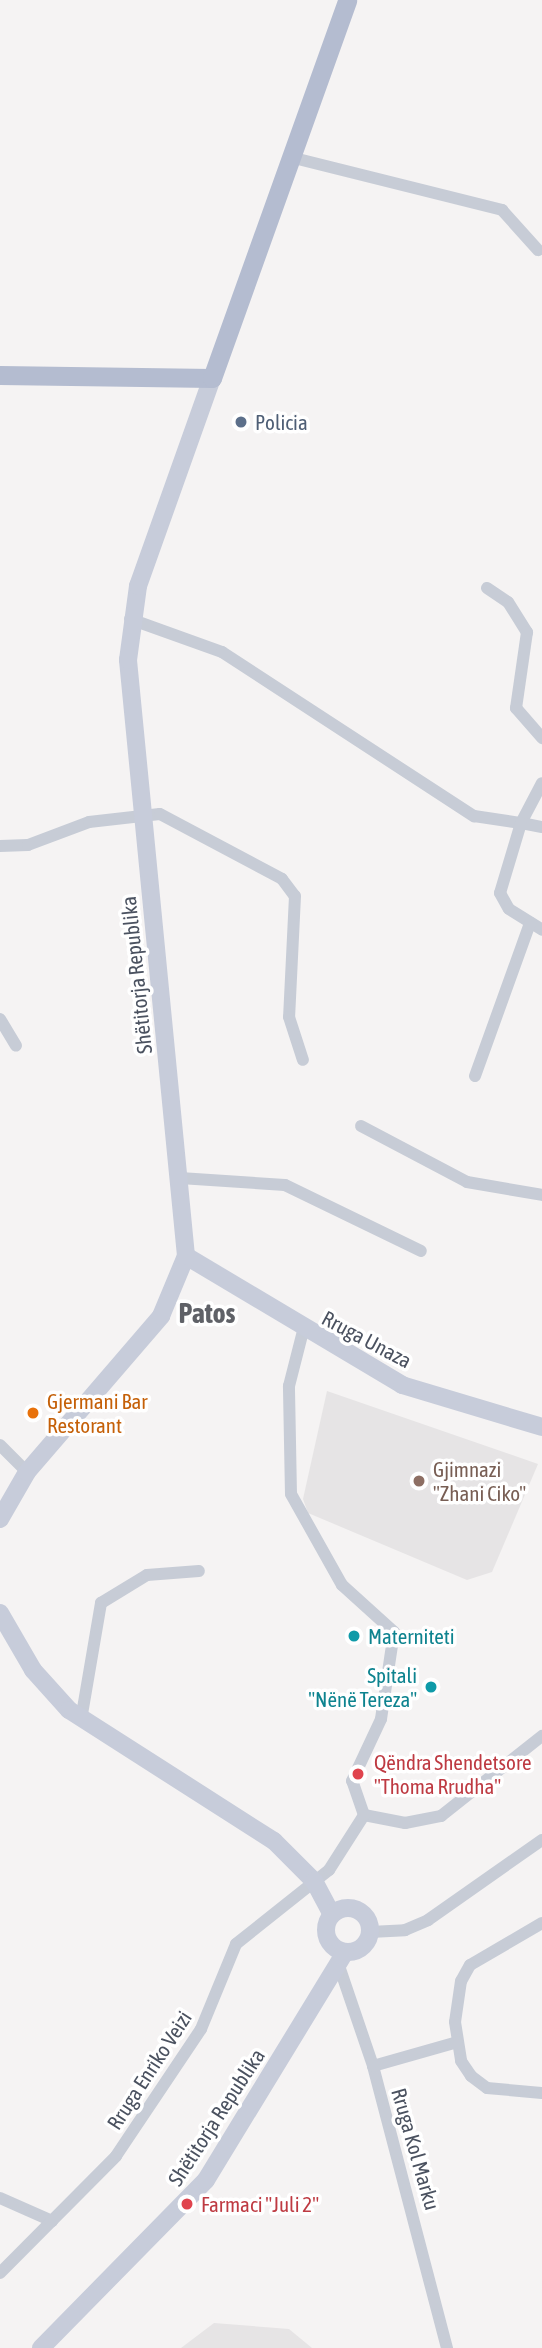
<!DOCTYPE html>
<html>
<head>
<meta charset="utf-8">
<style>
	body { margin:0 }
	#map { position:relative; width:542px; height:2348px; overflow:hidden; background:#f5f3f3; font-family:"Asap Condensed",sans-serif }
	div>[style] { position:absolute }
	.education>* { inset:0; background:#e6e4e5 }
	.minor>* { height:12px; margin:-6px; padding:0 6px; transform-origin:6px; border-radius:6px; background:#c7ccd6 }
	.secondary>* { height:18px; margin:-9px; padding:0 9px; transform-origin:9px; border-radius:9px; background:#c7ccda }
	.secondary>.ring { margin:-9px; padding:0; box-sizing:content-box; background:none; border:18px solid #c7ccda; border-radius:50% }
	.primary>* { height:19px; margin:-9.5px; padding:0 9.5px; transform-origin:9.5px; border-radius:9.5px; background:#b4bcd0 }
	.dots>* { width:19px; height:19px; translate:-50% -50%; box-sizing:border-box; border:4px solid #fff; border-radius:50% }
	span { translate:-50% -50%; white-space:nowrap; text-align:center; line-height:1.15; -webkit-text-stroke:7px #fff; paint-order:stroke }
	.service-label { font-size:21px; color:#4e5e75 }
	.left { translate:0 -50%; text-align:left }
	.street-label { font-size:21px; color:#4b5260 }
	.food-label { font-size:21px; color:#c56008 }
	.education-label { font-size:21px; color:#785e54 }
	.culture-label { font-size:21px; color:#0d838f }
	.right { translate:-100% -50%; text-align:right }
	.health-label { font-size:21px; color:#be3a42 }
	.district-label { font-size:28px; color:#5f6167; font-weight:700 }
</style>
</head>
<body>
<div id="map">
	<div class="education">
		<div style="clip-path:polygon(327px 1391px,538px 1464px,492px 1572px,467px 1580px,308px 1513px,303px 1499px)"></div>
		<div style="clip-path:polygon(214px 2323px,289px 2329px,312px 2348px,181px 2348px)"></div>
	</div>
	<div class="minor">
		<div style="left:290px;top:157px;width:219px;rotate:14deg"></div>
		<div style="left:502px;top:210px;width:54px;rotate:48deg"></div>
		<div style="left:487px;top:588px;width:25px;rotate:34deg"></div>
		<div style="left:508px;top:602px;width:36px;rotate:58deg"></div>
		<div style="left:527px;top:632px;width:77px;rotate:98.2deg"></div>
		<div style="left:516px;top:708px;width:40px;rotate:49deg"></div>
		<div style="left:130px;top:619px;width:98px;rotate:19.7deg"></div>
		<div style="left:222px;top:652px;width:301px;rotate:33.1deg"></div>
		<div style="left:474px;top:816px;width:48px;rotate:8.5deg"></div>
		<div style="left:521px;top:823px;width:45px;rotate:-62.3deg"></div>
		<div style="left:542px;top:827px;width:21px;rotate:-169deg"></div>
		<div style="left:521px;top:823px;width:73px;rotate:106.7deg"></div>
		<div style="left:500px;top:893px;width:18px;rotate:61deg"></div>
		<div style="left:509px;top:909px;width:39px;rotate:32deg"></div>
		<div style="left:0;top:846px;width:28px;rotate:-2deg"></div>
		<div style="left:28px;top:845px;width:65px;rotate:-20.7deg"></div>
		<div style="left:89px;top:822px;width:71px;rotate:-6.4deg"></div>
		<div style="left:160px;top:814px;width:138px;rotate:28deg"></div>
		<div style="left:282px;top:879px;width:21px;rotate:53deg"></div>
		<div style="left:295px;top:896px;width:121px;rotate:92.8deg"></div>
		<div style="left:289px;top:1017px;width:45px;rotate:72deg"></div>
		<div style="left:0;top:1019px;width:31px;rotate:59deg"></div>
		<div style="left:475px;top:1076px;width:163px;rotate:-70.2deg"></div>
		<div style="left:361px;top:1126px;width:120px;rotate:27.8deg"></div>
		<div style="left:467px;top:1182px;width:76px;rotate:9.8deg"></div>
		<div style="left:180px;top:1178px;width:105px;rotate:3.8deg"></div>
		<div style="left:285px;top:1185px;width:151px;rotate:25.9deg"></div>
		<div style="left:0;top:1445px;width:38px;rotate:45deg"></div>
		<div style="left:81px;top:1720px;width:119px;rotate:-80.3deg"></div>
		<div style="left:101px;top:1603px;width:54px;rotate:-31.3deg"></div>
		<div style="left:147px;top:1575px;width:52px;rotate:-4.4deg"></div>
		<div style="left:364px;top:1815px;width:42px;rotate:11deg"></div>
		<div style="left:405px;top:1823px;width:37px;rotate:-11deg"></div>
		<div style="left:441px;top:1816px;width:129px;rotate:-38.4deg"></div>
		<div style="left:542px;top:1923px;width:83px;rotate:149.7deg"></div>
		<div style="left:470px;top:1965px;width:18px;rotate:119deg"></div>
		<div style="left:461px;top:1981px;width:41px;rotate:98.3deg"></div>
		<div style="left:455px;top:2022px;width:39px;rotate:81deg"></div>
		<div style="left:461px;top:2061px;width:18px;rotate:56deg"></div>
		<div style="left:471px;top:2076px;width:20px;rotate:37deg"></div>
		<div style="left:487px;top:2088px;width:55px;rotate:5.2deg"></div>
		<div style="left:370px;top:1932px;width:35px;rotate:-3deg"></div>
		<div style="left:405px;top:1930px;width:25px;rotate:-23deg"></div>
		<div style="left:428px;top:1920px;width:139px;rotate:-35.1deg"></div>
		<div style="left:338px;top:1963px;width:109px;rotate:71.2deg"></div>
		<div style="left:373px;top:2066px;width:292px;rotate:75.3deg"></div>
		<div style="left:373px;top:2066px;width:87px;rotate:-15.9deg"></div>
		<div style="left:0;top:2198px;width:57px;rotate:23.9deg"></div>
		<div style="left:0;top:2273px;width:165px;rotate:-45.2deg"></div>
		<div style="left:116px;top:2156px;width:153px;rotate:-56.2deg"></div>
		<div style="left:201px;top:2029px;width:92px;rotate:-67.6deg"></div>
		<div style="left:236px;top:1944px;width:119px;rotate:-38.5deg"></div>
		<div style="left:329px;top:1870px;width:65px;rotate:-57.5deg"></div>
		<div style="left:364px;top:1815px;width:36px;rotate:-109deg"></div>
		<div style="left:352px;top:1781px;width:68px;rotate:-64.9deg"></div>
		<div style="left:381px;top:1719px;width:88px;rotate:-81.5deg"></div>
		<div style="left:394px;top:1632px;width:70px;rotate:-137.9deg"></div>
		<div style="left:342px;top:1585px;width:104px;rotate:-119.3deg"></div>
		<div style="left:291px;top:1494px;width:108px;rotate:-91.1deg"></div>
		<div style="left:289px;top:1386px;width:57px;rotate:-75.7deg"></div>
	</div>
	<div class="secondary">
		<div style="left:186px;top:1256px;width:252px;rotate:30.8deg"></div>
		<div style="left:402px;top:1385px;width:146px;rotate:16.7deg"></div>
		<div style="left:0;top:1519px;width:54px;rotate:-60.1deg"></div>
		<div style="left:27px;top:1472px;width:206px;rotate:-49.3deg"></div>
		<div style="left:161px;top:1316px;width:65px;rotate:-67.4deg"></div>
		<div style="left:186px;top:1256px;width:599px;rotate:-95.56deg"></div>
		<div style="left:128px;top:660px;width:75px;rotate:-82.3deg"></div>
		<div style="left:138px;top:586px;width:221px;rotate:-70.4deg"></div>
		<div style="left:0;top:1613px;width:66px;rotate:59.9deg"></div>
		<div style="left:33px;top:1670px;width:54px;rotate:48deg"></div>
		<div style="left:69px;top:1710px;width:243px;rotate:32.6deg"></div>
		<div style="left:274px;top:1841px;width:57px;rotate:45deg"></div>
		<div style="left:314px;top:1881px;width:38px;rotate:62deg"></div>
		<div class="ring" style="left:326px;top:1908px;width:26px;height:26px"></div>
		<div style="left:41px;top:2348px;width:235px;rotate:-45.5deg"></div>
		<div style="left:206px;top:2180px;width:267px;rotate:-58.6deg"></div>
	</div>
	<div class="primary">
		<div style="left:0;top:375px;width:212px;rotate:0.8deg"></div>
		<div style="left:212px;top:378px;width:401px;rotate:-70.3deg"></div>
	</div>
	<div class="dots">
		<div style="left:241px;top:422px;background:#5c6f8a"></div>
		<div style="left:33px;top:1413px;background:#e8710a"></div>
		<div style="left:419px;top:1481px;background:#8d6e63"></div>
		<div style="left:354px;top:1636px;background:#0f9aa8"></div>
		<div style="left:431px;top:1687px;background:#0f9aa8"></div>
		<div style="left:358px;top:1774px;background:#e0444e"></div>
		<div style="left:187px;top:2204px;background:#e0444e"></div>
	</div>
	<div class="service-label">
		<span class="left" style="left:255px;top:422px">Policia</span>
	</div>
	<div class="street-label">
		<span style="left:136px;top:975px;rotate:-96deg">Shëtitorja Republika</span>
		<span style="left:367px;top:1339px;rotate:28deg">Rruga Unaza</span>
		<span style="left:149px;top:2070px;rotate:-57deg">Rruga Enriko Veizi</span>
		<span style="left:216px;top:2117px;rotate:-57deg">Shëtitorja Republika</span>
		<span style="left:416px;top:2149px;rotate:74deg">Rruga Kol Marku</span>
	</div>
	<div class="food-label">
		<span class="left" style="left:47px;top:1413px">Gjermani Bar<br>Restorant</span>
	</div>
	<div class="education-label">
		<span class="left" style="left:433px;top:1481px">Gjimnazi<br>"Zhani Ciko"</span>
	</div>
	<div class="culture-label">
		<span class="left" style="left:368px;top:1636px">Materniteti</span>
		<span class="right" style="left:417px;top:1687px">Spitali<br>"Nënë Tereza"</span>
	</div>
	<div class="health-label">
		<span class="left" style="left:374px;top:1774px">Qëndra Shendetsore<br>"Thoma Rrudha"</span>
		<span class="left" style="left:201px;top:2204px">Farmaci "Juli 2"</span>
	</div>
	<div class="district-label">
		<span style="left:207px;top:1313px">Patos</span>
	</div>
</div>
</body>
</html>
